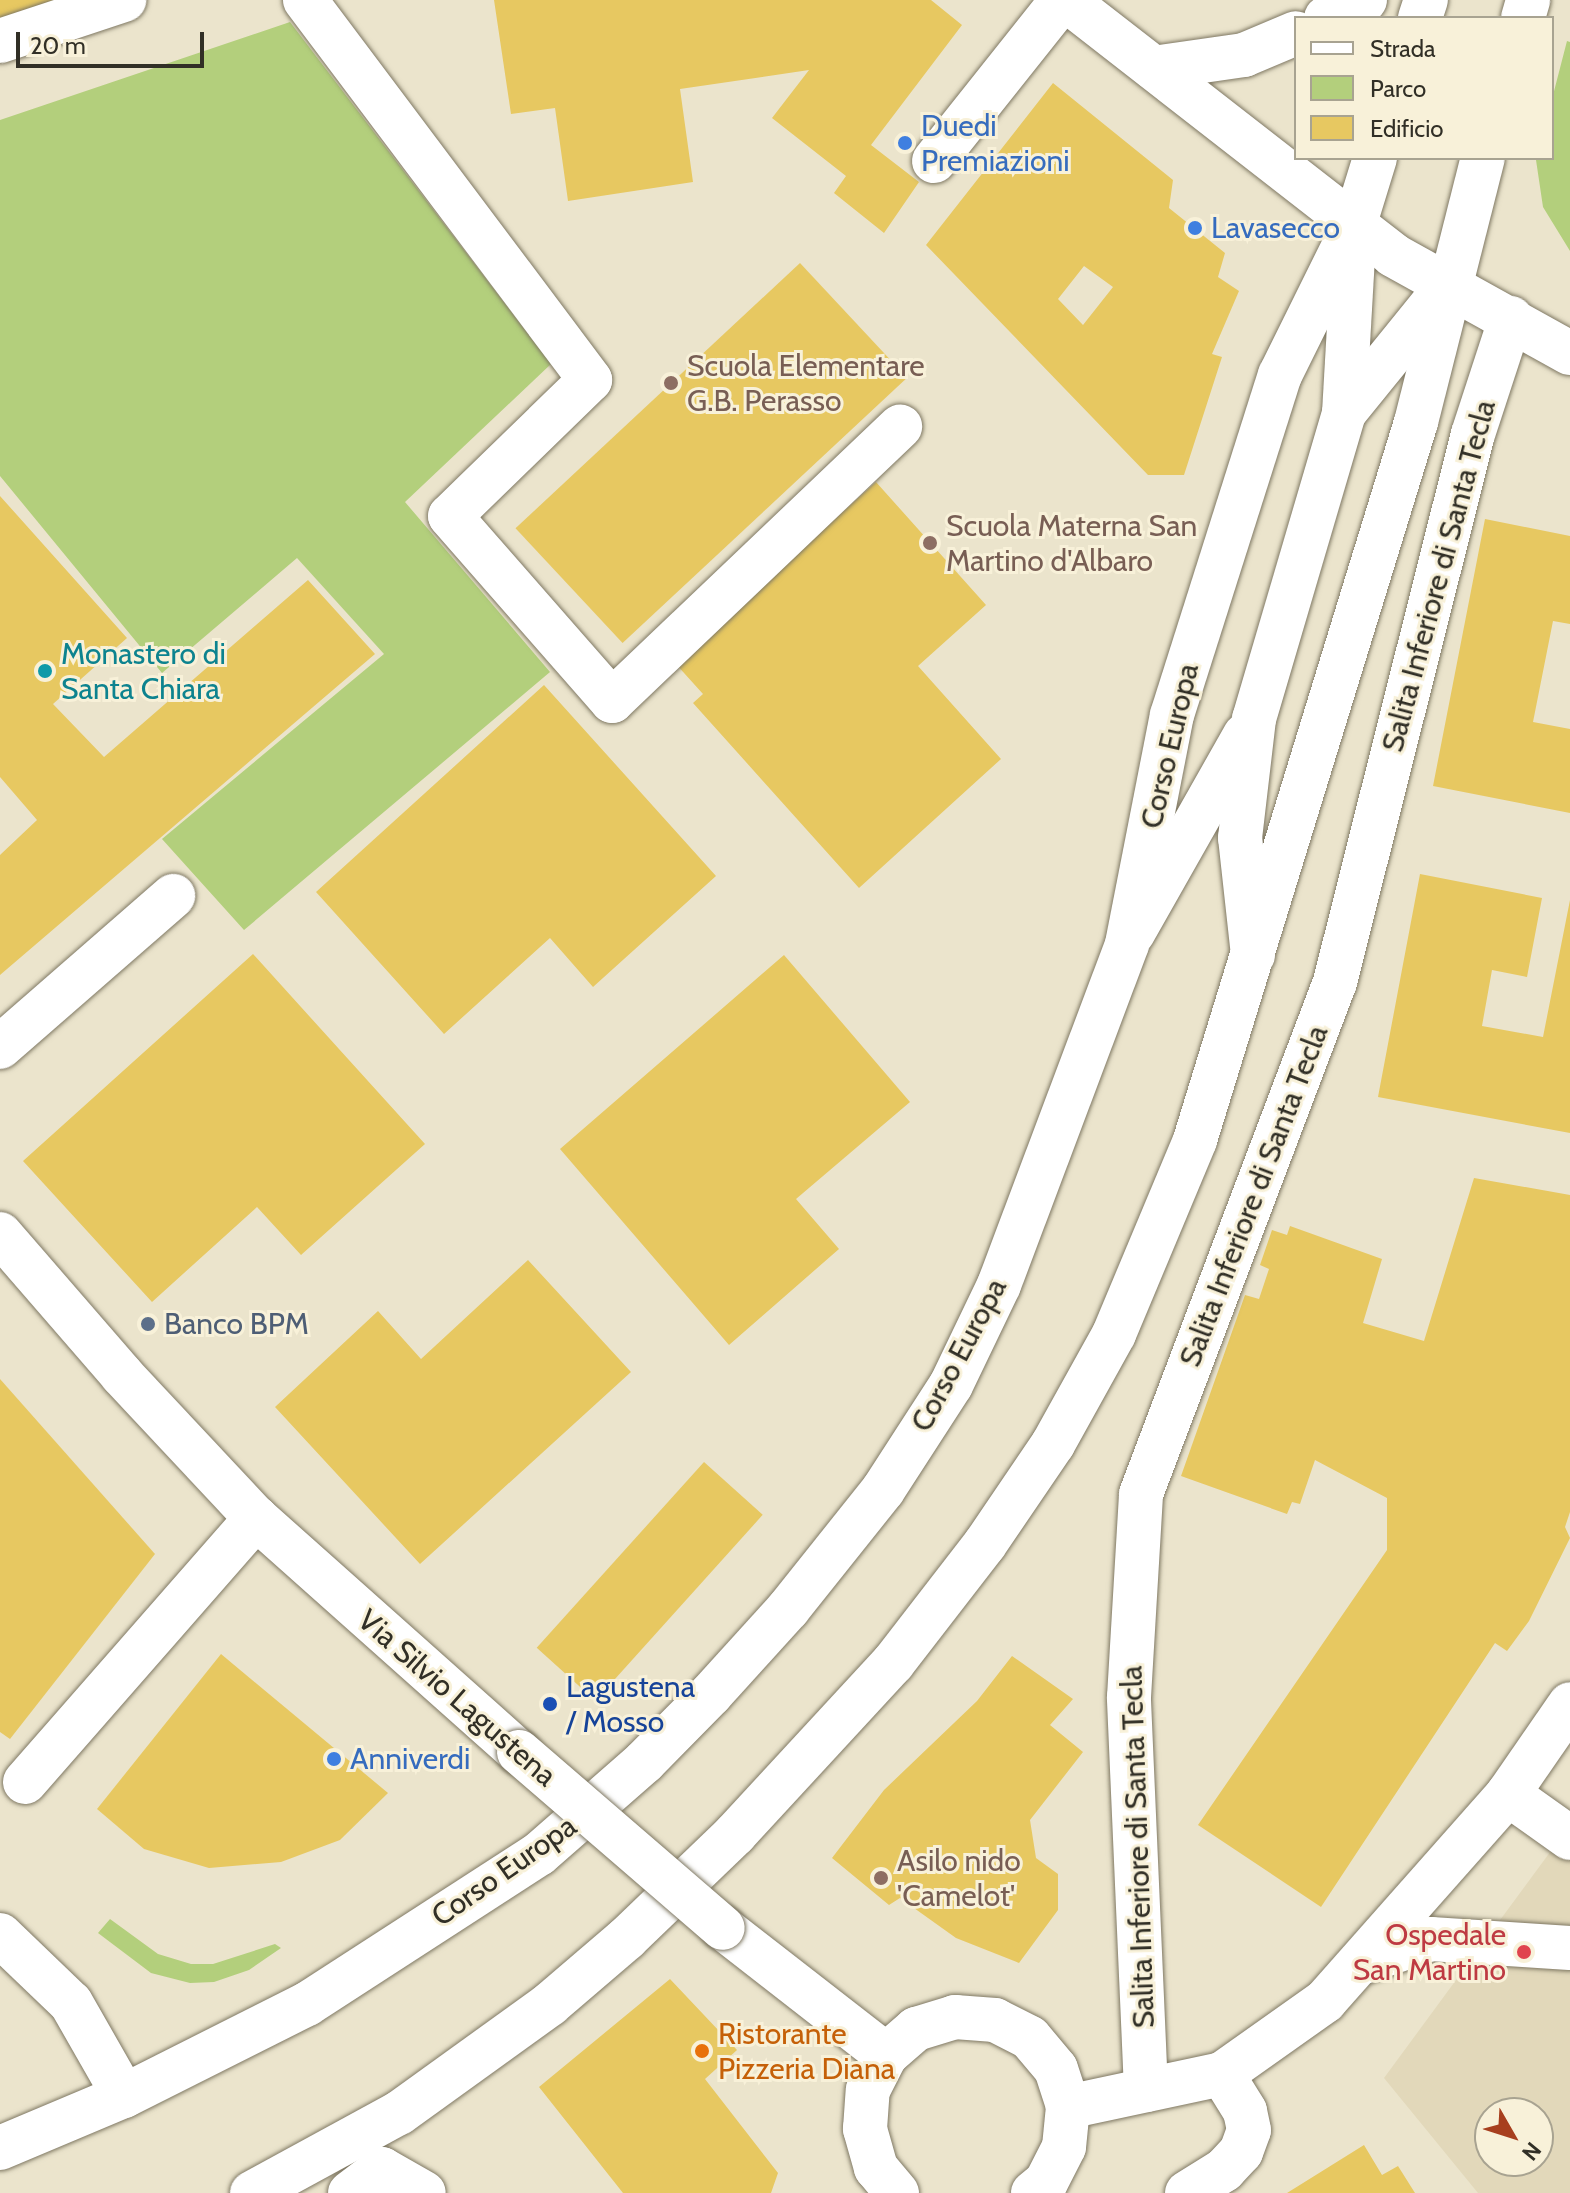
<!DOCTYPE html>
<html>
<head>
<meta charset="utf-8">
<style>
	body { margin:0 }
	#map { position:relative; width:1570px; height:2193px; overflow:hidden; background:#ebe4cc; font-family:Cabin,sans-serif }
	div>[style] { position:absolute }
	.built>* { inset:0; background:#e2d8ba }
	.green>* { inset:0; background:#b3cf7c }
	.building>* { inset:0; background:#e7c861; transform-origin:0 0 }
	.roads { filter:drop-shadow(0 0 2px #7f7863) drop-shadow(0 0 2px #7f7863) }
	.minor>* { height:44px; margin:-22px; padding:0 22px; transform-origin:22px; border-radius:22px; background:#fff }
	.major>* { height:44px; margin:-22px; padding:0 22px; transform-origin:22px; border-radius:22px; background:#fff }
	.bridges { filter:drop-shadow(0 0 2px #7f7863) drop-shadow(0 0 2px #7f7863) }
	.minor-bridge>* { height:44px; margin:-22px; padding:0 22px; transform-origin:22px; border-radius:22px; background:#fff }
	.dots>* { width:22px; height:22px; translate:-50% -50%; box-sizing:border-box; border:4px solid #f8f1d9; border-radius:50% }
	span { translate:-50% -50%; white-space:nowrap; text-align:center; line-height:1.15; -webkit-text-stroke:6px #f8f1d9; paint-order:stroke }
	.shop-label { font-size:30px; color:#366cbe }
	.left { translate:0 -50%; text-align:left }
	.education-label { font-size:30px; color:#785e54 }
	.street-label { font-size:30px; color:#312f26 }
	.culture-label { font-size:30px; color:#0d838f }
	.service-label { font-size:30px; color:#4e5e75 }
	.transit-label { font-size:30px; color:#164399 }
	.health-label { font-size:30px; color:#be3a42 }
	.right { translate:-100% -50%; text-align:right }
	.food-label { font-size:30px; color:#c56008 }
	.legend { position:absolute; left:1294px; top:16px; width:260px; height:144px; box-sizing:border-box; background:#f8f1d9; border:2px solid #a8a391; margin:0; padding:10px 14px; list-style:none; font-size:24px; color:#312f26 }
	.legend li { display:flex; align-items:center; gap:16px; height:40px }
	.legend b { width:40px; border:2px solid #a8a391 }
	.north { position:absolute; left:1474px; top:2097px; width:80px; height:80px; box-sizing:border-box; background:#f8f1d9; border:2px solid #a8a391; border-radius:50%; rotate:129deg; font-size:22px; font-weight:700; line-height:32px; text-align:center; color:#312f26 }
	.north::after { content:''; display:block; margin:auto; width:28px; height:36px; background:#a73f1e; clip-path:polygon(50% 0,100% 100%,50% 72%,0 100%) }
	.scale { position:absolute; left:16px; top:32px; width:188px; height:36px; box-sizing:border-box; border:4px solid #312f26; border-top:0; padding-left:10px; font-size:24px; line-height:28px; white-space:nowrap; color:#312f26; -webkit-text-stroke:6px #f8f1d9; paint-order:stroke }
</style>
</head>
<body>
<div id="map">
	<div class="built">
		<div style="clip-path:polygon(evenodd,1570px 1825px,1570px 2193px,1478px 2193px,1384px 2078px,1570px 1825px,1490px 2113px,1538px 2113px,1538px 2161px,1490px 2161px,1490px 2113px)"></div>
	</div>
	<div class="green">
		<div style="clip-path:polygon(290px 22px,551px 364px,405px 502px,550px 672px,244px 930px,162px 839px,384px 654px,297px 558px,162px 673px,0 476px,0 120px)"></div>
		<div style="clip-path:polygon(1567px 41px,1570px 42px,1570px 251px,1543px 207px,1536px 160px,1552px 158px,1552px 99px)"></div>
		<div style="clip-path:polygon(110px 1919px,158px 1954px,191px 1964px,213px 1964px,275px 1944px,281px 1948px,249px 1970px,214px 1982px,190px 1983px,151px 1973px,98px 1933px)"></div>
	</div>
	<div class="building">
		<div style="clip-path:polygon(0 0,109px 0,0 38px)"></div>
		<div style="clip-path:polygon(494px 0,931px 0,962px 25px,871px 145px,919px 182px,884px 233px,834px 193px,846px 176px,772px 118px,809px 70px,680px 89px,693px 182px,568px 201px,555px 108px,511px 114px)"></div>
		<div style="clip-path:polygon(evenodd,1053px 83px,1173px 180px,1169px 208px,1225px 253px,1218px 277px,1239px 291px,1212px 354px,1222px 357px,1184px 475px,1148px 475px,926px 245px,1053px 83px,1084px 266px,1113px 287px,1083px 325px,1058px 299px,1084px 266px)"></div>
		<div style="left:800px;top:263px;width:157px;height:389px;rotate:47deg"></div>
		<div style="clip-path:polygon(876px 482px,986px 605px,918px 666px,1001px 759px,859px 888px,693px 703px,703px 694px,675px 663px)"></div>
		<div style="clip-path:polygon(0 496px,127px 638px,53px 704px,104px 757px,308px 580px,375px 654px,0 975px,0 855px,37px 820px,0 777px)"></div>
		<div style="clip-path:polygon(1485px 519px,1570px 536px,1570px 624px,1553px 621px,1533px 722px,1570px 729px,1570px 813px,1433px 786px)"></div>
		<div style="clip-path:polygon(544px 685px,716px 876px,593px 987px,550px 938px,444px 1034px,316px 892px)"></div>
		<div style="clip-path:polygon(1420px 874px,1542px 898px,1527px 977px,1492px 970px,1482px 1026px,1543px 1037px,1570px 900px,1570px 1133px,1378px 1097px)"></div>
		<div style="clip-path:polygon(253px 954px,425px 1144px,301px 1255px,257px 1207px,152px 1302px,23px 1161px)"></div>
		<div style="clip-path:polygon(784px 955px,910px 1102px,796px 1199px,839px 1249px,729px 1345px,560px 1149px)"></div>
		<div style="clip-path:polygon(1474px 1178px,1570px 1195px,1570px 1512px,1565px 1527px,1570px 1538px,1529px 1621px,1507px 1651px,1495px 1643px,1321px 1907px,1198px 1825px,1387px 1550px,1387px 1498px,1315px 1460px,1300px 1504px,1292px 1502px,1287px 1514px,1181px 1476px,1245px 1295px,1259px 1299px,1269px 1269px,1260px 1265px,1272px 1230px,1287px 1235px,1290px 1226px,1382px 1259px,1363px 1323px,1424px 1341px)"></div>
		<div style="clip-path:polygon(528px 1260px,631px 1372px,420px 1564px,275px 1407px,378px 1311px,421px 1359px)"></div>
		<div style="clip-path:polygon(0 1379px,155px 1554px,10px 1739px,0 1732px)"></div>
		<div style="left:704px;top:1462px;width:79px;height:250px;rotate:42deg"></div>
		<div style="clip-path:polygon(221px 1654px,388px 1793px,340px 1840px,281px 1862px,209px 1868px,144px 1849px,97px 1809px)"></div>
		<div style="clip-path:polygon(1012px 1656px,1073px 1699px,1050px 1725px,1083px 1752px,1030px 1820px,1036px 1858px,1058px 1874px,1058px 1910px,1019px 1963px,956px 1938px,900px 1898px,889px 1905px,832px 1858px,884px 1790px,977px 1701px)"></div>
		<div style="clip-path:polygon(670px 1979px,737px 2050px,705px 2079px,778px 2173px,771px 2193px,623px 2193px,539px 2087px)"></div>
		<div style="clip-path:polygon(1364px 2145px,1382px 2175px,1398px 2166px,1415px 2193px,1287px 2193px)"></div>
	</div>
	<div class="roads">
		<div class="minor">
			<div style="left:305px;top:0;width:475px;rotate:53.1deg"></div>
			<div style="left:590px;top:380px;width:195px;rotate:135.8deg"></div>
			<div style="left:450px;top:516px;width:246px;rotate:48.8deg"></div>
			<div style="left:612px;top:701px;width:398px;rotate:-43.6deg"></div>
			<div style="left:1066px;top:0;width:415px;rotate:37.9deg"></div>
			<div style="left:1393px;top:255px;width:202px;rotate:29deg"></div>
			<div style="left:1326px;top:18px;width:43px;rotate:-24.8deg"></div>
			<div style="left:0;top:41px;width:131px;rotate:-18.3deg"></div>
			<div style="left:1154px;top:68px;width:91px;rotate:-8.2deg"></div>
			<div style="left:1244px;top:55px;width:56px;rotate:-22.9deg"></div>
			<div style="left:934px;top:161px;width:206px;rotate:-51.5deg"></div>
			<div style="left:1344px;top:413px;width:164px;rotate:-51deg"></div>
			<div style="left:1133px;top:933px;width:227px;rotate:-60.5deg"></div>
			<div style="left:1253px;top:955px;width:118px;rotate:-96.3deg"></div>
			<div style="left:1240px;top:838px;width:120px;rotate:-83.3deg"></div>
			<div style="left:1254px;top:719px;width:319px;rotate:-73.6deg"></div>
			<div style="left:1344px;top:413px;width:190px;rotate:-86.7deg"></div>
			<div style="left:0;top:1047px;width:230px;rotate:-41.1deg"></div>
			<div style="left:0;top:1234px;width:186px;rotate:49.1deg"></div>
			<div style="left:122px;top:1375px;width:196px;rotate:46.9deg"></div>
			<div style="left:256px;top:1518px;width:352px;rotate:41.7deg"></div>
			<div style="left:25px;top:1782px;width:351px;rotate:-48.8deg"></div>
			<div style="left:1508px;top:1794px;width:76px;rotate:35.4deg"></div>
			<div style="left:723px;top:1928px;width:207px;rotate:37.9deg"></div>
			<div style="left:0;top:1935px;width:98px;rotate:43.8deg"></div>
			<div style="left:71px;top:2003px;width:107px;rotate:60.3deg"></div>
			<div style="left:1361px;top:1963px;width:74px;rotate:-18.9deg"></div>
			<div style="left:1431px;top:1939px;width:139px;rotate:3.7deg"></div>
			<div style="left:1146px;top:2090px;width:393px;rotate:-92.5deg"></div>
			<div style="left:1129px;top:1697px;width:203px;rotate:-86.6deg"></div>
			<div style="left:1141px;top:1494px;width:548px;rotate:-69.25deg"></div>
			<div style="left:1335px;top:982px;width:565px;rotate:-75.87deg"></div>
			<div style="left:1473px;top:434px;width:122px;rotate:-71.9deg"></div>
			<div style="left:1068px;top:2107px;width:157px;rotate:-12.1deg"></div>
			<div style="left:1222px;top:2074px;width:126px;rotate:-35.3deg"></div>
			<div style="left:1325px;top:2001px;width:276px;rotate:-48.5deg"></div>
			<div style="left:1508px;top:1794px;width:109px;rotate:-55.4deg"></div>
			<div style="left:350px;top:2193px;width:40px;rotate:-37deg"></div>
			<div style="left:382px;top:2169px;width:48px;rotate:29.7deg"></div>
			<div style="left:897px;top:2193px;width:33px;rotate:-130deg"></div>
			<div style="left:876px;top:2168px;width:41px;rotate:-105.8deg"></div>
			<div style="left:865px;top:2129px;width:39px;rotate:-86deg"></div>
			<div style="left:868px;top:2090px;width:39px;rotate:-63deg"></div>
			<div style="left:886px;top:2055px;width:40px;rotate:-41deg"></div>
			<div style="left:916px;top:2029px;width:41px;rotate:-17.1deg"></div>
			<div style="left:955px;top:2017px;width:40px;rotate:4.3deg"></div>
			<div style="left:995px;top:2020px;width:39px;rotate:27deg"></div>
			<div style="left:1030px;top:2038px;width:40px;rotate:50deg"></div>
			<div style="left:1056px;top:2069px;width:40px;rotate:72deg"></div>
			<div style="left:1068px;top:2107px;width:40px;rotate:95.7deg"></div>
			<div style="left:1064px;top:2147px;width:39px;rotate:117deg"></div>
			<div style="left:1046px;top:2182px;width:17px;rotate:140deg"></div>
			<div style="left:1187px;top:2193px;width:44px;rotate:-31.9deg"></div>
			<div style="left:1224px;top:2170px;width:25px;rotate:-47deg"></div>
			<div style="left:1241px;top:2152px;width:23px;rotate:-70deg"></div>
			<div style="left:1249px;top:2130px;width:19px;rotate:-102deg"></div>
			<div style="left:1245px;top:2111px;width:44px;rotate:-121.9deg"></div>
		</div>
		<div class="major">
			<div style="left:1420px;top:18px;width:19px;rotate:-72deg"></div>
			<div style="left:1523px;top:18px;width:19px;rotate:-74deg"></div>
			<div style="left:0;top:2148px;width:134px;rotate:-22.8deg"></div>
			<div style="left:124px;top:2096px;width:205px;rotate:-26.7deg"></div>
			<div style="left:307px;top:2004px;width:276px;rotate:-32.9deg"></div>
			<div style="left:539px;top:1854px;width:140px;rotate:-41.2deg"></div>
			<div style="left:644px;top:1762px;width:95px;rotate:-45.4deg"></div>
			<div style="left:711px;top:1694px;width:115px;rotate:-47.8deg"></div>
			<div style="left:788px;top:1609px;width:152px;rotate:-51.4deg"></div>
			<div style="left:883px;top:1490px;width:125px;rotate:-57.1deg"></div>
			<div style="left:951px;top:1385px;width:111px;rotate:-64.4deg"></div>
			<div style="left:999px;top:1285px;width:364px;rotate:-69.4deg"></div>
			<div style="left:1127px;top:944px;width:233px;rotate:-78.9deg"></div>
			<div style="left:1172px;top:715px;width:357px;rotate:-72.4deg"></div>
			<div style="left:1280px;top:375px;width:169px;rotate:-63.7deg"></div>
			<div style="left:1355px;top:223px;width:68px;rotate:-72.9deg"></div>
			<div style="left:252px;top:2193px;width:167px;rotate:-28.6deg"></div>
			<div style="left:399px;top:2113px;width:186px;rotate:-35.8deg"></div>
			<div style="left:550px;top:2004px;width:101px;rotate:-40.6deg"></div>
			<div style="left:627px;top:1938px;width:150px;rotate:-43.9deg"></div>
			<div style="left:735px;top:1834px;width:233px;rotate:-47.3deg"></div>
			<div style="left:893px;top:1663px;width:150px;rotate:-52.3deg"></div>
			<div style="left:985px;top:1544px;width:121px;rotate:-55.8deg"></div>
			<div style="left:1053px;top:1444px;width:126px;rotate:-61deg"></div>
			<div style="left:1114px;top:1334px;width:210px;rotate:-67.3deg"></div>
			<div style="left:1195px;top:1140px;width:751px;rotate:-72.89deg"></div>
			<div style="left:1416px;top:422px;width:272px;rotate:-75.8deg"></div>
		</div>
	</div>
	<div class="bridges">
		<div class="minor-bridge">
			<div style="left:519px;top:1752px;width:269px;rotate:40.8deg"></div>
		</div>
	</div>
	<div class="dots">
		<div style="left:905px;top:143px;background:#3f7fe0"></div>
		<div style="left:1195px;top:228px;background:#3f7fe0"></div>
		<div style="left:671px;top:383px;background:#8d6e63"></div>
		<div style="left:930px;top:543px;background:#8d6e63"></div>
		<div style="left:45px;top:671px;background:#0f9aa8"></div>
		<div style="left:148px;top:1324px;background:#5c6f8a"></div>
		<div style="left:550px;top:1704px;background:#1a4fb4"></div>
		<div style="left:334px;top:1759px;background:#3f7fe0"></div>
		<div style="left:881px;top:1878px;background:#8d6e63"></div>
		<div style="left:1524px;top:1952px;background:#e0444e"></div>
		<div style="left:702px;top:2051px;background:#e8710a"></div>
	</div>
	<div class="shop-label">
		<span class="left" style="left:921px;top:143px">Duedi<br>Premiazioni</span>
		<span class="left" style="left:1211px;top:228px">Lavasecco</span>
		<span class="left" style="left:350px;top:1759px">Anniverdi</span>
	</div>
	<div class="education-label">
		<span class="left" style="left:687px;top:383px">Scuola Elementare<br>G.B. Perasso</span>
		<span class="left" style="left:946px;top:543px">Scuola Materna San<br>Martino d'Albaro</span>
		<span class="left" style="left:897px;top:1878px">Asilo nido<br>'Camelot'</span>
	</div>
	<div class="street-label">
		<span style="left:1439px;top:576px;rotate:-75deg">Salita Inferiore di Santa Tecla</span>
		<span style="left:1170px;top:746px;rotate:-77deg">Corso Europa</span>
		<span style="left:1254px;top:1196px;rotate:-69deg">Salita Inferiore di Santa Tecla</span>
		<span style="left:959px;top:1355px;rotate:-62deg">Corso Europa</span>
		<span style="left:457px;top:1698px;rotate:41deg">Via Silvio Lagustena</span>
		<span style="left:1138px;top:1847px;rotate:-92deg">Salita Inferiore di Santa Tecla</span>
		<span style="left:504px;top:1871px;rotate:-35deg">Corso Europa</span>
	</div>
	<div class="culture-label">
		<span class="left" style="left:61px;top:671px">Monastero di<br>Santa Chiara</span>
	</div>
	<div class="service-label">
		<span class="left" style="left:164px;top:1324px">Banco BPM</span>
	</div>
	<div class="transit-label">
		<span class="left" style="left:566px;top:1704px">Lagustena<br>/ Mosso</span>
	</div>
	<div class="health-label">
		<span class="right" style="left:1506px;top:1952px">Ospedale<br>San Martino</span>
	</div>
	<div class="food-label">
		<span class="left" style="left:718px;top:2051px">Ristorante<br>Pizzeria Diana</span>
	</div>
	<ul class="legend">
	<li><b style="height:10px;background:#fff"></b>Strada</li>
	<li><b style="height:22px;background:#b3cf7c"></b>Parco</li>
	<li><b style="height:22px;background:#e7c861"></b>Edificio</li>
	</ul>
	<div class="north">N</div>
	<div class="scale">20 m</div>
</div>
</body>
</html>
